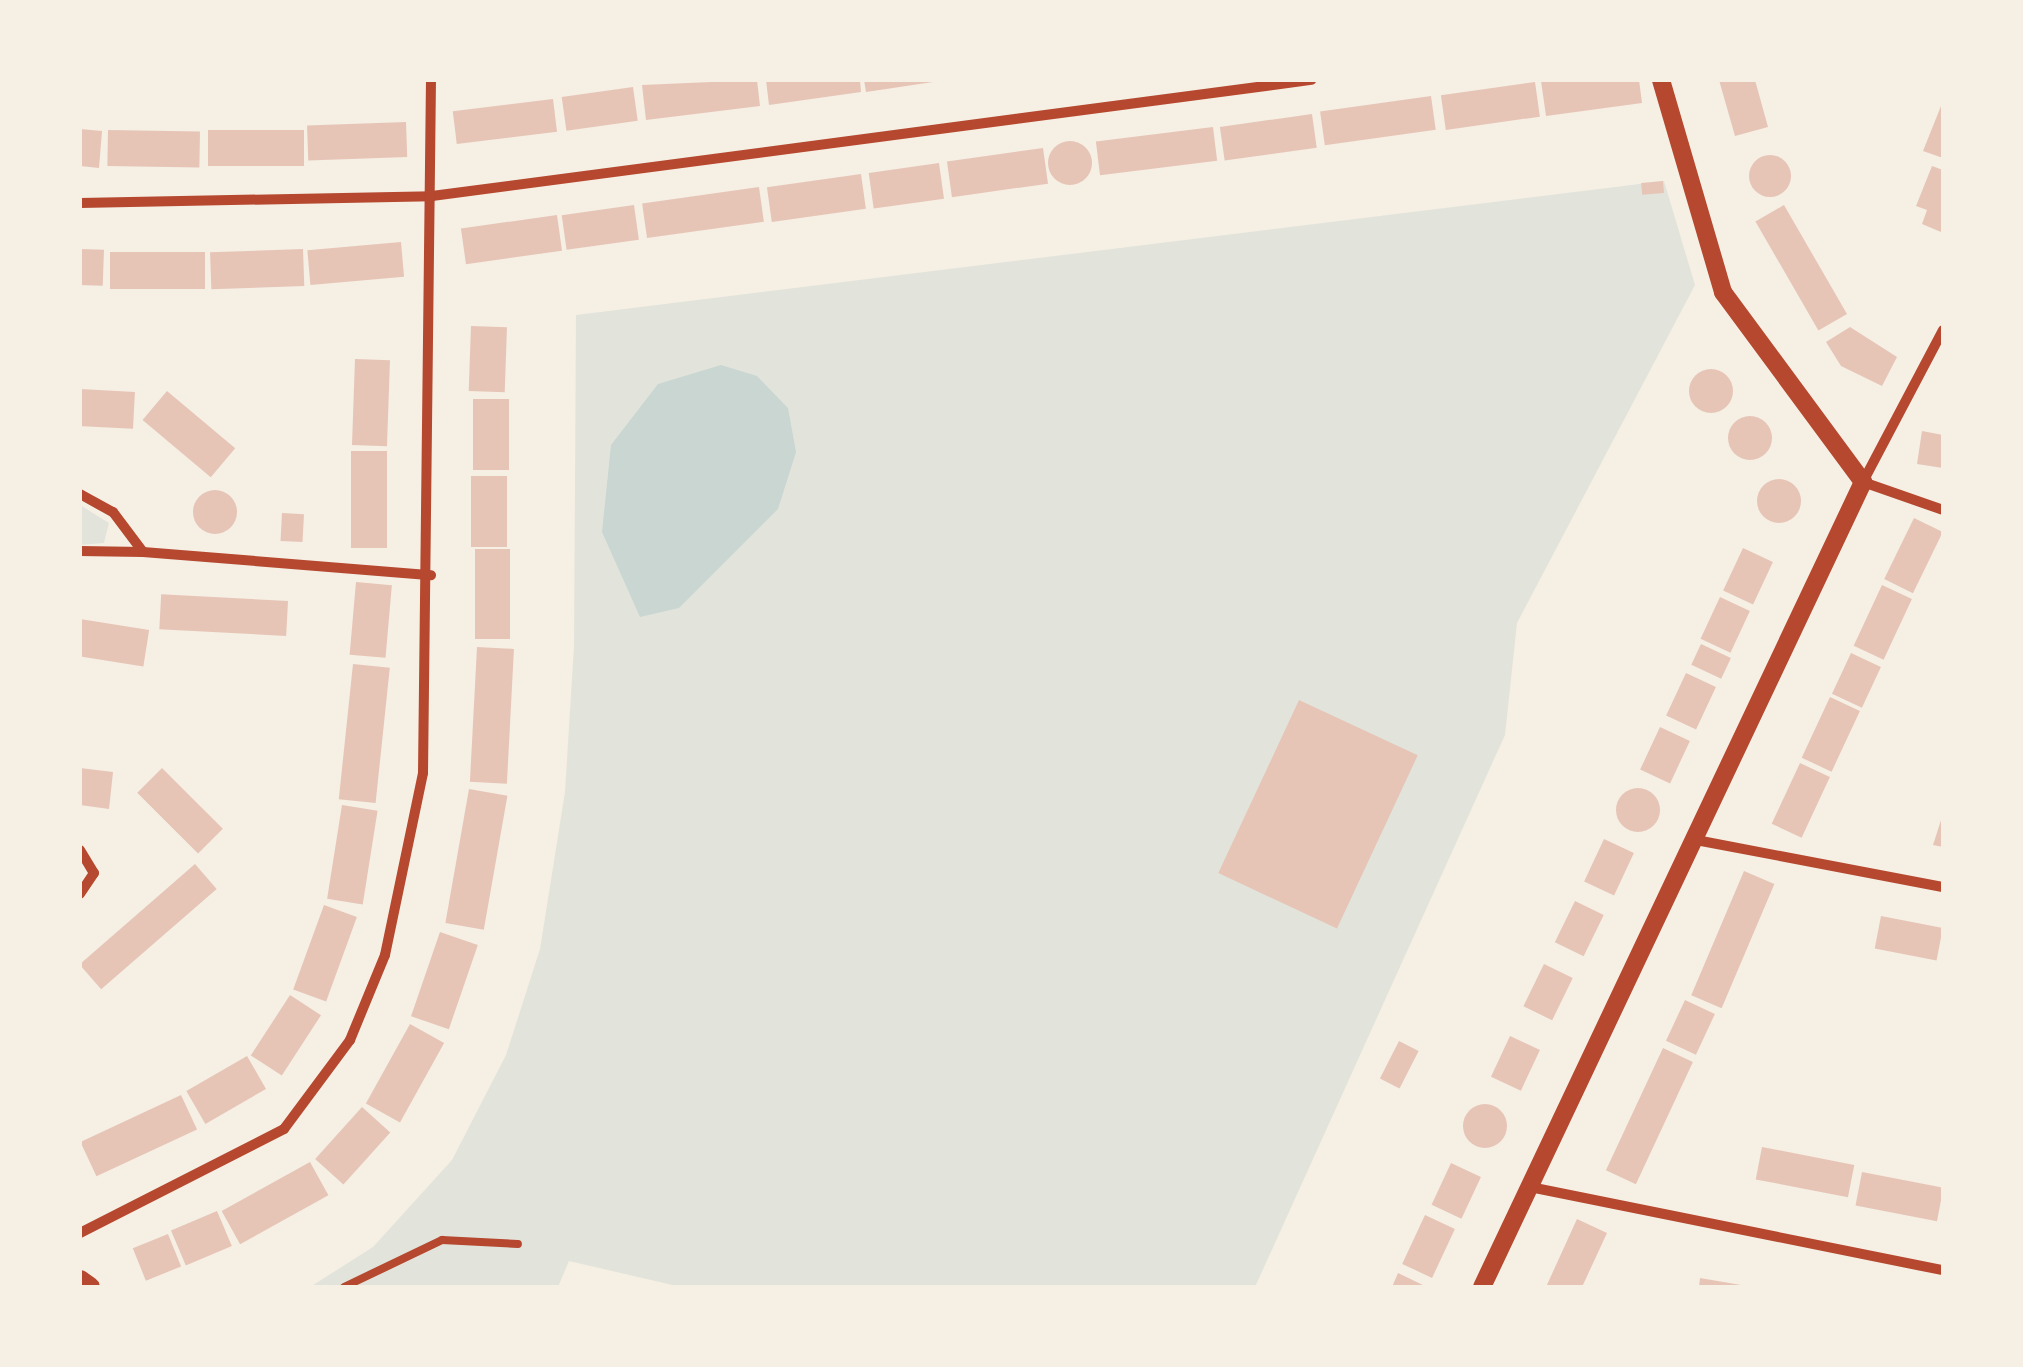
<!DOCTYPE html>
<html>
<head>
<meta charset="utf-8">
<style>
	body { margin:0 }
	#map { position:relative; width:2023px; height:1367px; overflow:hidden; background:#f6efe4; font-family:Montserrat,sans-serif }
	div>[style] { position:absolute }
	.green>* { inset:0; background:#e2e4dc }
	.water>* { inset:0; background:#c9d6d2 }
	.building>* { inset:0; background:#e6c5b7; transform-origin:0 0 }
	.round { border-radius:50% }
	.service>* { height:8px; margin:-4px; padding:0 4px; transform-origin:4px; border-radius:4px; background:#b5482f }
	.minor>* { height:10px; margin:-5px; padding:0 5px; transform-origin:5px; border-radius:5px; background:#b5482f }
	.tertiary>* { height:18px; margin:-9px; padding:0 9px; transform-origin:9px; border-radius:9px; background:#b5482f }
	.secondary>* { height:20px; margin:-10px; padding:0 10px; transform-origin:10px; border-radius:10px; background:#b5482f }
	span { translate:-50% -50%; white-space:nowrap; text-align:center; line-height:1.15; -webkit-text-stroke:8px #f6efe4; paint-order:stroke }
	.frame { position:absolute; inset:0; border:82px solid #f6efe4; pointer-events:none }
</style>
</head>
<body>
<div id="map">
	<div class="green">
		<div style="clip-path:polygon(1664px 181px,1695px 285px,1517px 623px,1505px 735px,1255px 1287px,681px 1287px,569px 1261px,558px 1287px,310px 1287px,373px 1247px,452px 1160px,506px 1055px,540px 949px,565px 792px,574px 646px,576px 315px)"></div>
		<div style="clip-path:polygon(80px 505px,109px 523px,104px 543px,80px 545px)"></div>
	</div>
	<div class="water">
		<div style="clip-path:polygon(721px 365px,757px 376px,788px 408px,796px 452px,778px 509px,679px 608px,640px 617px,602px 532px,611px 445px,658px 384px)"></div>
	</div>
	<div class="building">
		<div style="clip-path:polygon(757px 80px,760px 106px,646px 120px,642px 85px)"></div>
		<div style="clip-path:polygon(766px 80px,860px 80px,861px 92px,769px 105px)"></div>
		<div style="clip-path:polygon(864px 80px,933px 80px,933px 82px,866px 92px)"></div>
		<div style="clip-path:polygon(1639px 80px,1642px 103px,1546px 116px,1541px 81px)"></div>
		<div style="clip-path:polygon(1719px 80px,1755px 80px,1768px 127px,1735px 136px)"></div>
		<div style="left:1535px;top:82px;width:35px;height:95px;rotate:82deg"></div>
		<div style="left:633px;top:87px;width:34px;height:72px;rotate:82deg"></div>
		<div style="left:1431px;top:96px;width:34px;height:112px;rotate:82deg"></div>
		<div style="left:553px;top:99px;width:33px;height:101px;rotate:83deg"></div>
		<div style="clip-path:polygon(1943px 101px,1943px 158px,1923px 151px)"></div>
		<div style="left:1312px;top:114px;width:34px;height:93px;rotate:82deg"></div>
		<div style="left:406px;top:122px;width:35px;height:99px;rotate:88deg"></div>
		<div style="left:1213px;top:127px;width:34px;height:118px;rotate:83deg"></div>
		<div style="clip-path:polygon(80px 129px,102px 131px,99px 168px,80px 166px)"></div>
		<div style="left:108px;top:130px;width:92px;height:36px;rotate:1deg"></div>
		<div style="left:208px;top:130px;width:96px;height:36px"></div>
		<div class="round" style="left:1048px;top:141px;width:44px;height:44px"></div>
		<div style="left:1043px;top:148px;width:36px;height:97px;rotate:82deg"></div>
		<div class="round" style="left:1749px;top:155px;width:42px;height:42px"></div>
		<div style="left:939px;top:163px;width:36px;height:71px;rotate:82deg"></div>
		<div style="clip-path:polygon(1932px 166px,1943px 170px,1941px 232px,1922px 224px,1927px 210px,1916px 206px)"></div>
		<div style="left:861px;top:174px;width:35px;height:95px;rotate:82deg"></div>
		<div style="left:1663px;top:181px;width:12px;height:22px;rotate:85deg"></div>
		<div style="left:759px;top:187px;width:35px;height:118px;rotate:82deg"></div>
		<div style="left:634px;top:205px;width:35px;height:73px;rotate:82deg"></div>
		<div style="left:1784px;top:205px;width:126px;height:33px;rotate:60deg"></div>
		<div style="left:557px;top:215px;width:36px;height:97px;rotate:82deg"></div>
		<div style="left:401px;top:242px;width:35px;height:94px;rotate:85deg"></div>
		<div style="left:80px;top:249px;width:24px;height:36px;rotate:2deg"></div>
		<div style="left:303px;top:249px;width:37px;height:93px;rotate:88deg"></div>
		<div style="left:110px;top:252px;width:95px;height:37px"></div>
		<div style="left:471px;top:326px;width:36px;height:65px;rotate:2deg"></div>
		<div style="clip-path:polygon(1850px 327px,1897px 357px,1882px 386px,1841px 366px,1826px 342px)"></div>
		<div style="left:355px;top:359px;width:35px;height:86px;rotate:2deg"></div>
		<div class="round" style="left:1689px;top:369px;width:44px;height:44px"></div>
		<div style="left:80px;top:389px;width:55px;height:37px;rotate:3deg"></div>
		<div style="left:167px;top:391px;width:89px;height:38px;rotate:40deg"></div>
		<div style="left:473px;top:399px;width:36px;height:71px"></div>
		<div class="round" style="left:1728px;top:416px;width:44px;height:44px"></div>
		<div style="clip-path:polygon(1922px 431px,1943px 435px,1943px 468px,1917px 464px)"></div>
		<div style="left:387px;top:451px;width:97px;height:36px;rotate:90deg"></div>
		<div style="left:471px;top:476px;width:36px;height:71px"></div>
		<div class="round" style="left:1757px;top:479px;width:44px;height:44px"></div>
		<div class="round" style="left:193px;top:490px;width:44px;height:44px"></div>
		<div style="left:282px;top:513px;width:22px;height:28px;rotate:3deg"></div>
		<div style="left:1914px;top:518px;width:32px;height:68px;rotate:26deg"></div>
		<div style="left:1743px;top:548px;width:33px;height:47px;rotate:25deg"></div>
		<div style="left:510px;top:549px;width:90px;height:35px;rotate:90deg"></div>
		<div style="left:356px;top:582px;width:36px;height:73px;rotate:5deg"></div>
		<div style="left:1882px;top:585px;width:33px;height:67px;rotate:25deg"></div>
		<div style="left:1720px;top:597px;width:33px;height:46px;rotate:25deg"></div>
		<div style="left:288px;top:601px;width:35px;height:127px;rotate:93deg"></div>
		<div style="left:80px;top:619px;width:70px;height:37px;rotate:9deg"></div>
		<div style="left:1701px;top:644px;width:33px;height:23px;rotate:25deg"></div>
		<div style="left:477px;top:647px;width:37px;height:135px;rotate:3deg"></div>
		<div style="left:1851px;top:653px;width:33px;height:45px;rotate:25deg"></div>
		<div style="left:353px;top:664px;width:37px;height:136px;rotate:6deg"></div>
		<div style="left:1686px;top:673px;width:33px;height:47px;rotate:25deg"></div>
		<div style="left:1830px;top:697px;width:33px;height:67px;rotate:25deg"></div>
		<div style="left:1299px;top:700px;width:131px;height:191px;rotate:25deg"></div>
		<div style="left:1660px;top:727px;width:33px;height:47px;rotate:25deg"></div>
		<div style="left:1800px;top:763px;width:33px;height:67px;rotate:25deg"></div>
		<div style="clip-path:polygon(80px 768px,113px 772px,109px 809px,80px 805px)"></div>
		<div style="left:162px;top:768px;width:86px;height:35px;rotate:45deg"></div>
		<div class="round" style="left:1616px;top:788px;width:44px;height:44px"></div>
		<div style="left:469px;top:789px;width:39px;height:136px;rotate:10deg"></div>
		<div style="left:342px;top:805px;width:36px;height:95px;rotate:9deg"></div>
		<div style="clip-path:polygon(1943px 814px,1943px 847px,1933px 845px)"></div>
		<div style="left:1604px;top:839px;width:33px;height:47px;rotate:25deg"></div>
		<div style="left:195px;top:864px;width:33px;height:153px;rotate:49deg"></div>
		<div style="left:1744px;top:871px;width:33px;height:135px;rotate:23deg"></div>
		<div style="left:1575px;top:901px;width:32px;height:46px;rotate:26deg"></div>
		<div style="left:324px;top:905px;width:35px;height:90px;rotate:20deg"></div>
		<div style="left:1881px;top:916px;width:63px;height:33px;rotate:11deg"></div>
		<div style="left:440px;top:932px;width:40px;height:89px;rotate:19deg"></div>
		<div style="left:1544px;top:964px;width:32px;height:47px;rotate:26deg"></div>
		<div style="left:290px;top:995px;width:37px;height:72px;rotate:33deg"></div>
		<div style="left:1685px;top:1000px;width:33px;height:45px;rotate:25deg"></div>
		<div style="left:410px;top:1024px;width:39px;height:91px;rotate:29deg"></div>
		<div style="left:1510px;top:1036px;width:33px;height:45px;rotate:25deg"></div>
		<div style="left:1399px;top:1041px;width:22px;height:42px;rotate:27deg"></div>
		<div style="left:1663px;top:1048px;width:33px;height:135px;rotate:25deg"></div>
		<div style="left:247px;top:1056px;width:38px;height:70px;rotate:60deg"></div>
		<div style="left:181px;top:1095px;width:38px;height:111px;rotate:65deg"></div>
		<div class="round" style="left:1463px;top:1104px;width:44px;height:44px"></div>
		<div style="left:362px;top:1107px;width:38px;height:70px;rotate:42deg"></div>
		<div style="left:1762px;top:1147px;width:94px;height:33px;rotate:11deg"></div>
		<div style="left:310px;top:1162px;width:38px;height:101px;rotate:61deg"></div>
		<div style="left:1451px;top:1163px;width:33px;height:46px;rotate:25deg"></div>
		<div style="left:1862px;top:1172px;width:83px;height:34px;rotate:11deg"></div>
		<div style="left:217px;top:1211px;width:38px;height:50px;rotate:67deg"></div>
		<div style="left:1425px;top:1215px;width:33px;height:54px;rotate:25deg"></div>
		<div style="clip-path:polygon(1577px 1219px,1607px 1233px,1582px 1287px,1546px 1287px)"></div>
		<div style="left:168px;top:1234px;width:35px;height:38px;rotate:68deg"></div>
		<div style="clip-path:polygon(1398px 1273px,1427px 1287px,1392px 1287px)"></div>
		<div style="clip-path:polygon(1700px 1278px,1741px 1285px,1740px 1287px,1699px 1287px)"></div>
	</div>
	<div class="service">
		<div style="left:344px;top:1287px;width:109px;rotate:-25.6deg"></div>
		<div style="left:442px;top:1240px;width:76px;rotate:3deg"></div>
	</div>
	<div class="minor">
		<div style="left:80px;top:203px;width:352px;rotate:-1.1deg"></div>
		<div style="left:432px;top:196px;width:887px;rotate:-7.52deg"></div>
		<div style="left:1943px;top:330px;width:172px;rotate:117.8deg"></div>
		<div style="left:1863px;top:482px;width:85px;rotate:19.3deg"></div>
		<div style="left:80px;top:494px;width:38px;rotate:29deg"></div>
		<div style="left:113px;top:512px;width:50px;rotate:53.1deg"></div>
		<div style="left:143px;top:552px;width:63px;rotate:-179.1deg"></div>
		<div style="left:143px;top:552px;width:289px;rotate:4.6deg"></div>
		<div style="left:1696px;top:840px;width:251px;rotate:10.8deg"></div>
		<div style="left:80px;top:850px;width:27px;rotate:59deg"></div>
		<div style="left:94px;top:873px;width:25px;rotate:124deg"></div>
		<div style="left:1530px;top:1187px;width:421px;rotate:11.4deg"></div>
		<div style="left:80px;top:1233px;width:229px;rotate:-27deg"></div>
		<div style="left:284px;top:1129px;width:111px;rotate:-53.4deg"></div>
		<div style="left:350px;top:1040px;width:92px;rotate:-67.6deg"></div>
		<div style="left:385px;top:955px;width:186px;rotate:-78.2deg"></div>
		<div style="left:423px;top:773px;width:693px;rotate:-89.34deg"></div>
	</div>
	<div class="tertiary">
		<div style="left:1482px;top:1287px;width:891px;rotate:-64.67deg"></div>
		<div style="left:1863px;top:482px;width:236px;rotate:-126.4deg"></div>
		<div style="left:1723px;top:292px;width:221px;rotate:-106.3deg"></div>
	</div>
	<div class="secondary">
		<div style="left:80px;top:1280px;width:12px;rotate:35deg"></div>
	</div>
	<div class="frame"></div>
</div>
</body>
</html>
